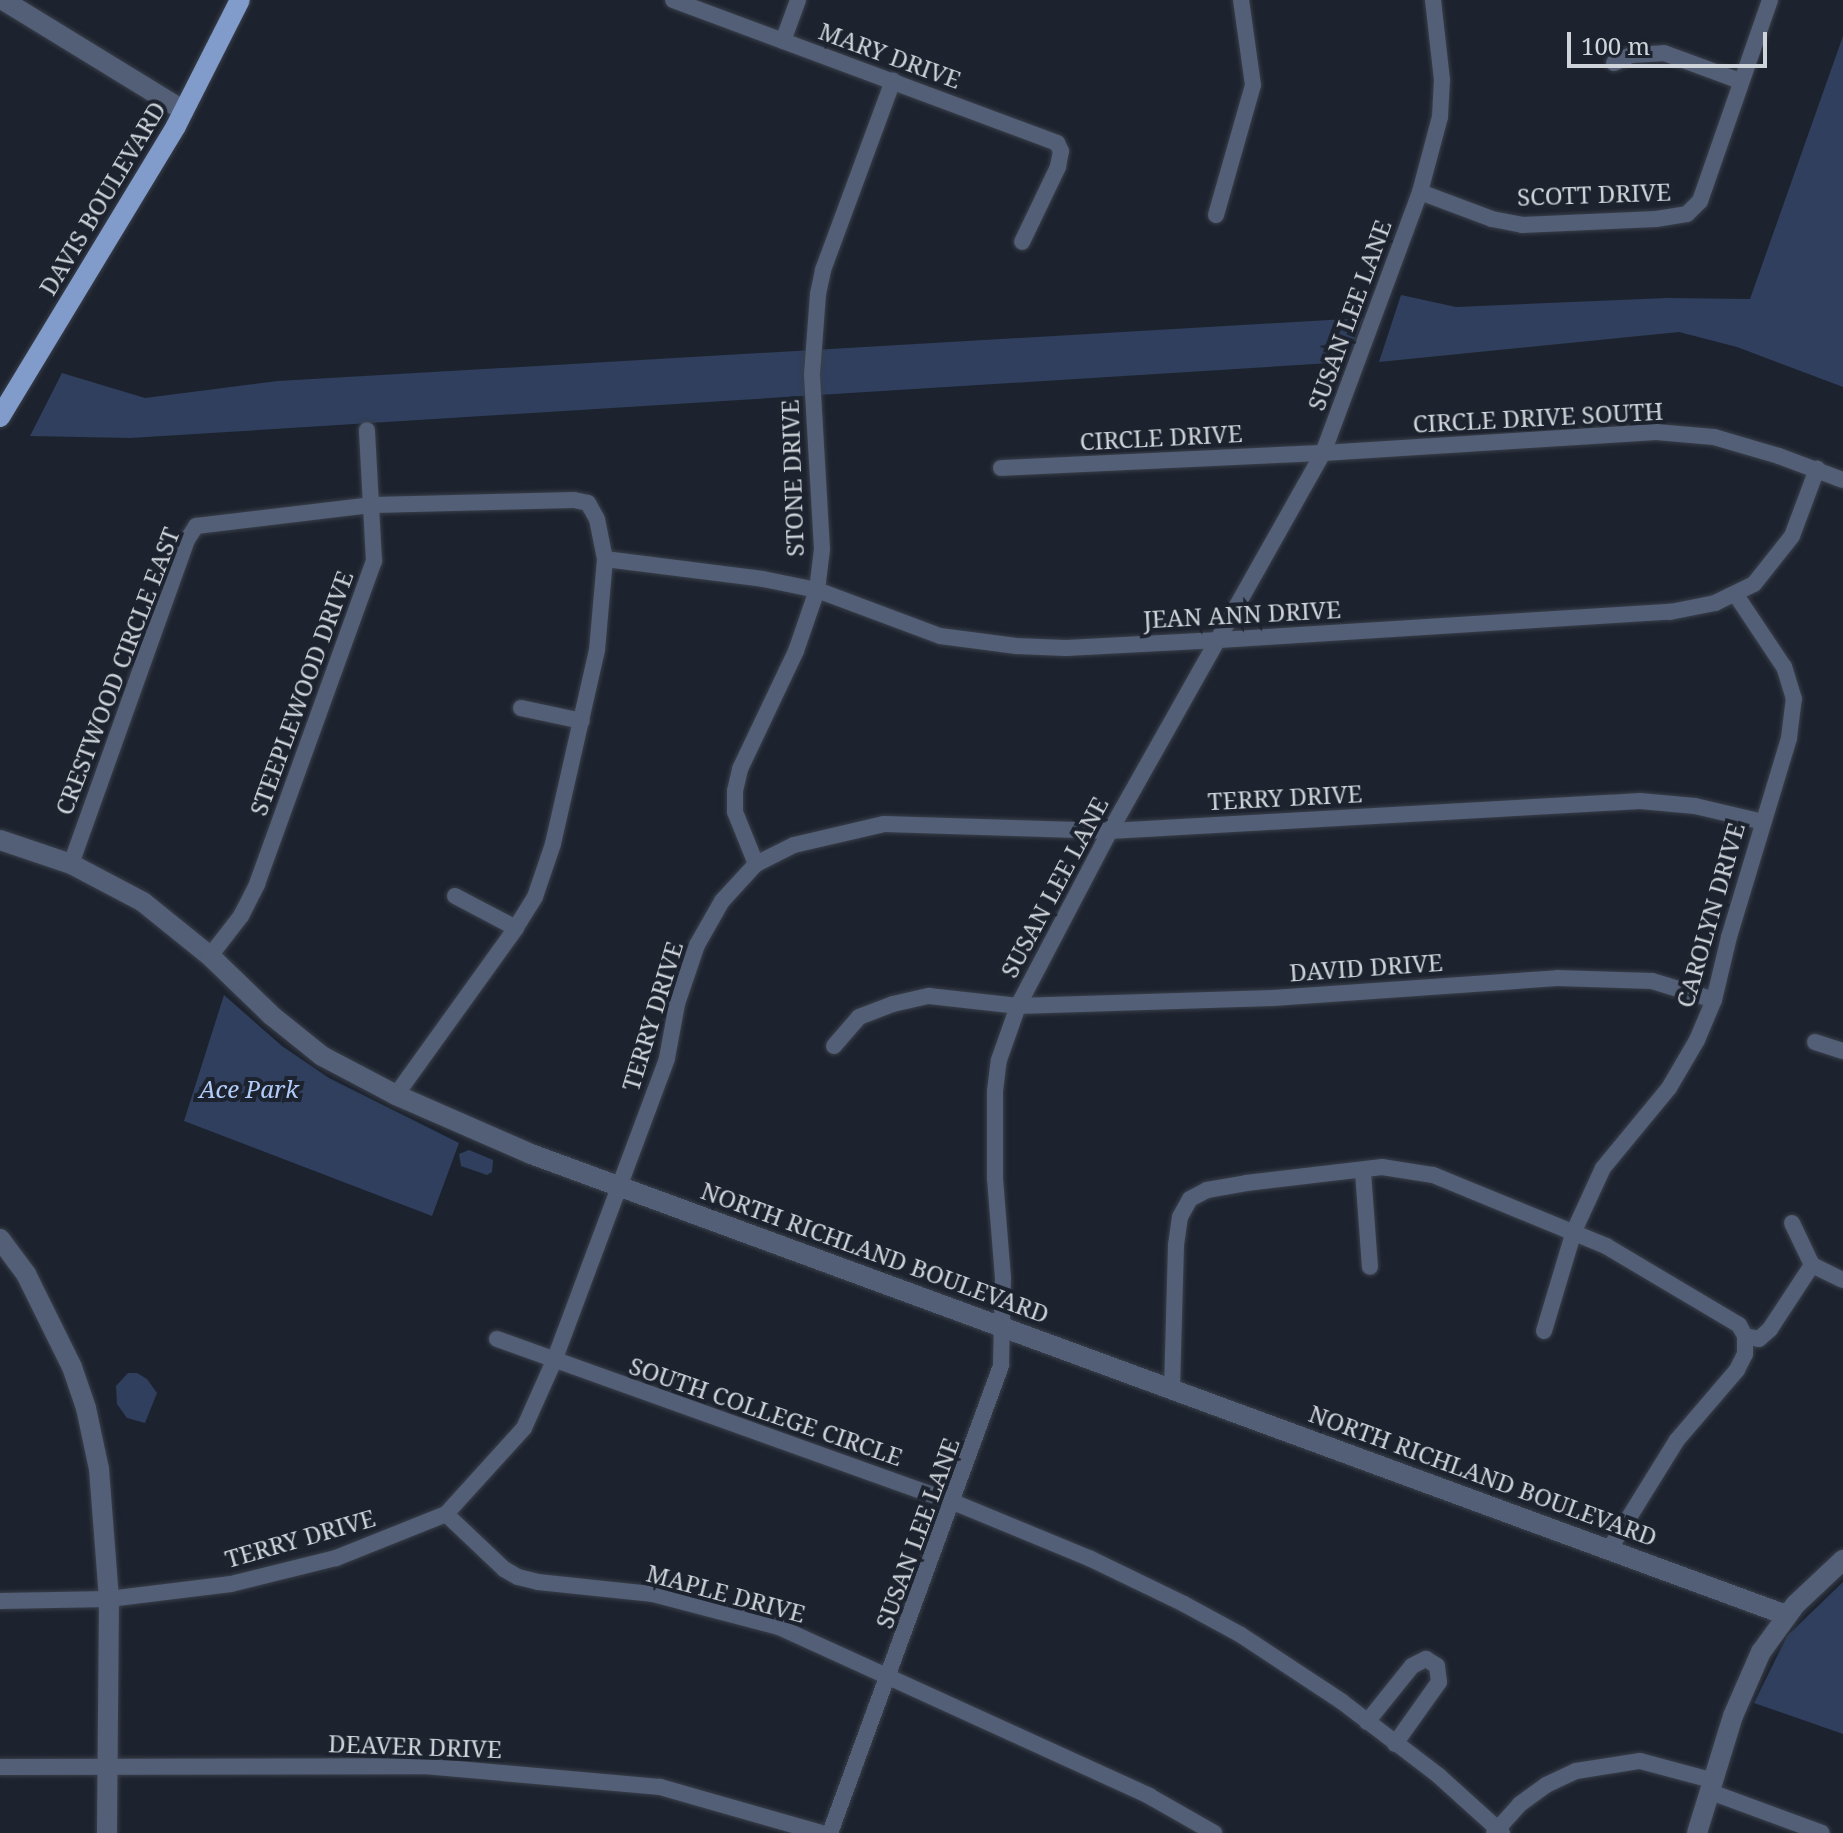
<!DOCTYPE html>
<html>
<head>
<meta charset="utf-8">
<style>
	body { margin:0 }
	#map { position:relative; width:1843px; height:1833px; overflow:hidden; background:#1d232e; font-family:"Noto Serif",serif }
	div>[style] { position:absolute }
	.green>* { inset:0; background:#2f3f5d }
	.roads { filter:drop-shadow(0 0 2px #393f4a) drop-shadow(0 0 2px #393f4a) }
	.minor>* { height:16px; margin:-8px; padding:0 8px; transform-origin:8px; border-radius:8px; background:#535f76 }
	.tertiary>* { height:20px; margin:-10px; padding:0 10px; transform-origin:10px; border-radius:10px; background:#535f76 }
	.primary>* { height:20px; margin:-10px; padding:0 10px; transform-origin:10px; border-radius:10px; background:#819bca }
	span { translate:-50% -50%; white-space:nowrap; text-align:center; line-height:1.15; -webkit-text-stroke:8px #1d232e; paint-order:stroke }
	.street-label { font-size:24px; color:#cfd3da }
	.park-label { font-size:24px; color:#b1cbf9; font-style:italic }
	.scale { position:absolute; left:1567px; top:32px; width:200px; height:36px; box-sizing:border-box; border:4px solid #cfd3da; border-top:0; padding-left:10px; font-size:24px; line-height:28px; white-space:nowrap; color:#cfd3da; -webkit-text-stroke:6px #1d232e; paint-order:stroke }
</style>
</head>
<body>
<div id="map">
	<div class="green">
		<div style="clip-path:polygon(1843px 36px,1843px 387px,1737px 347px,1679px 332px,1379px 362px,1401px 295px,1456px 307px,1667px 298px,1750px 299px)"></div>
		<div style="clip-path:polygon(1363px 318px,1346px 362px,130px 438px,30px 436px,62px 373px,145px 398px,278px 381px)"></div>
		<div style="clip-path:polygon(224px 995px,282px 1046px,329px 1078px,459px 1143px,432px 1216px,184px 1121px)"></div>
		<div style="clip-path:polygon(469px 1150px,493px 1160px,492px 1172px,487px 1175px,461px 1166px,459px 1154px)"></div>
		<div style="clip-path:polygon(128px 1373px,137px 1373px,147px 1379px,157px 1393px,145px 1423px,127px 1418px,117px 1404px,116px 1386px)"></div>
		<div style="clip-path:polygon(1843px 1582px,1843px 1734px,1754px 1703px,1787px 1636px)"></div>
	</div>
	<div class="roads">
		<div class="minor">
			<div style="left:673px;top:0;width:410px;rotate:20.4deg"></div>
			<div style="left:1057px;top:143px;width:9px;rotate:63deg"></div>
			<div style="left:1061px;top:151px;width:16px;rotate:101deg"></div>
			<div style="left:1058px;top:167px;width:83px;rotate:115.6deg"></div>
			<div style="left:783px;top:41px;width:44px;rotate:-69.9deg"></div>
			<div style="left:1614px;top:63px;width:19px;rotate:-25deg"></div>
			<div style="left:1631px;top:55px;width:33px;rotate:-3deg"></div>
			<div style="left:1664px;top:53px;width:81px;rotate:20.2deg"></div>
			<div style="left:1420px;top:192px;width:77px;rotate:20.6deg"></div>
			<div style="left:1492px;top:219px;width:31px;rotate:11deg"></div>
			<div style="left:1522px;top:225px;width:134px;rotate:-2.6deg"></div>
			<div style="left:1656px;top:219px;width:31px;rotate:-9deg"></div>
			<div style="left:1687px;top:214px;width:18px;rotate:-45deg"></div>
			<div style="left:1700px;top:201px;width:213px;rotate:-70.8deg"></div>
			<div style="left:1216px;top:215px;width:135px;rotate:-74.1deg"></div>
			<div style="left:1253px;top:85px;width:86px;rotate:-98deg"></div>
			<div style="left:1001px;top:468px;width:322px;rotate:-2.7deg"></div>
			<div style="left:1323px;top:453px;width:334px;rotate:-3.6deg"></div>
			<div style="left:1656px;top:432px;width:58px;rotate:4.9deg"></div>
			<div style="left:1714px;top:437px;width:68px;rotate:16.3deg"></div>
			<div style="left:1779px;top:456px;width:68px;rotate:20.6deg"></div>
			<div style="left:605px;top:559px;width:159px;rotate:7.2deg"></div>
			<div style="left:763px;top:579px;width:55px;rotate:11.5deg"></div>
			<div style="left:817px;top:590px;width:131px;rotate:20.5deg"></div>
			<div style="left:940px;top:636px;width:77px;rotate:7.5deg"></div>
			<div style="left:1016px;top:646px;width:50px;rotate:2.3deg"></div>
			<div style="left:1066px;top:648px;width:153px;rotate:-3deg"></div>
			<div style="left:1219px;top:640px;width:452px;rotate:-3.6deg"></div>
			<div style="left:1670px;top:612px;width:46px;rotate:-11.3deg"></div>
			<div style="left:1715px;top:603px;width:43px;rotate:-26deg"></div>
			<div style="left:1754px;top:584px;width:61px;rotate:-51.6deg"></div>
			<div style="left:1792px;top:536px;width:72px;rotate:-69.5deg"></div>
			<div style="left:521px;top:708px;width:62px;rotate:12deg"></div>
			<div style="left:71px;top:864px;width:344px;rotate:-70.3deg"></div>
			<div style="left:187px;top:540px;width:17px;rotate:-57deg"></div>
			<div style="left:196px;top:526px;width:178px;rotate:-6.8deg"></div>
			<div style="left:373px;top:505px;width:201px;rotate:-1.4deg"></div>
			<div style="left:574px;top:500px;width:14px;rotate:12deg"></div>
			<div style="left:588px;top:503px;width:18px;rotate:61deg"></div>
			<div style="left:597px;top:519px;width:41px;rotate:78.7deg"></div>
			<div style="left:605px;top:559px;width:91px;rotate:95deg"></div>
			<div style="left:597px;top:650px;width:199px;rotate:102.8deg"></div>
			<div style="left:553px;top:844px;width:56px;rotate:108.8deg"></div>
			<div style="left:535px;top:897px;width:36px;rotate:122deg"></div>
			<div style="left:516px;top:928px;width:206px;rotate:125.7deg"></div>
			<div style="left:756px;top:864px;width:56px;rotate:-112deg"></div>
			<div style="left:735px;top:812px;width:21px;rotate:-90deg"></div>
			<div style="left:735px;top:791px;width:23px;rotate:-77deg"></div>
			<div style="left:740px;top:769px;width:131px;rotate:-64.6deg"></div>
			<div style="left:796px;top:651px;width:65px;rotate:-71deg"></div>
			<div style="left:817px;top:590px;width:41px;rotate:-83deg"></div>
			<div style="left:822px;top:549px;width:175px;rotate:-93.3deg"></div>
			<div style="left:812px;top:374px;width:80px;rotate:-85.7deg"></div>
			<div style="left:818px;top:294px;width:25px;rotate:-78deg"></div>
			<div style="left:823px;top:270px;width:202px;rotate:-69.7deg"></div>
			<div style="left:455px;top:896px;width:69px;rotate:27.7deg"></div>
			<div style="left:210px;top:956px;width:51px;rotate:-52.2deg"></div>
			<div style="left:241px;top:916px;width:36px;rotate:-63deg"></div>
			<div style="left:257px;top:884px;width:344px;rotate:-70.1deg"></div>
			<div style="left:374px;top:561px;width:131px;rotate:-93.1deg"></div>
			<div style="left:1815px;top:1042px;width:29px;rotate:18deg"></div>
			<div style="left:834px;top:1046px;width:38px;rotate:-49deg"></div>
			<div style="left:859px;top:1017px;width:36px;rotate:-21deg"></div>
			<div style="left:893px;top:1004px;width:37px;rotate:-13deg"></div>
			<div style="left:929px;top:996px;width:90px;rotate:6.4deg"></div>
			<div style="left:1018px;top:1006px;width:255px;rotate:-1.8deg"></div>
			<div style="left:1273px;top:998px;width:285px;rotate:-4deg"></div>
			<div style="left:1557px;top:978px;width:95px;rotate:1.8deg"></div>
			<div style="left:1652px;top:981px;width:65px;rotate:17deg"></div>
			<div style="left:1363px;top:1172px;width:95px;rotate:85.8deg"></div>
			<div style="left:1792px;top:1223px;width:47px;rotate:64.5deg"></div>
			<div style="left:1812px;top:1265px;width:34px;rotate:26deg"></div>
			<div style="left:1544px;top:1331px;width:104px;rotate:-73.3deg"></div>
			<div style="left:1574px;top:1231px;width:69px;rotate:-65.3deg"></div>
			<div style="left:1603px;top:1168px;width:104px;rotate:-50.5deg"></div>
			<div style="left:1669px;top:1088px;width:56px;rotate:-59.7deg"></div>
			<div style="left:1697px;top:1040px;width:43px;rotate:-67deg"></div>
			<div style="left:1714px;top:1000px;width:65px;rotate:-76.6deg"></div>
			<div style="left:1729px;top:937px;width:208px;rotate:-73.2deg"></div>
			<div style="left:1789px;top:738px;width:39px;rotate:-83deg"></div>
			<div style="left:1794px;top:699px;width:34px;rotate:-107deg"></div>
			<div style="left:1784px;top:667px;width:87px;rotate:-123.7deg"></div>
			<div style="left:1745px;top:1336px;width:14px;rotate:12deg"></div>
			<div style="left:1759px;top:1339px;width:15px;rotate:-42deg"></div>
			<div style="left:1770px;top:1329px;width:77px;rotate:-56.7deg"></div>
			<div style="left:497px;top:1339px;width:484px;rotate:19.7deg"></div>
			<div style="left:953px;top:1502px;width:147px;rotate:22.4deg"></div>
			<div style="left:1089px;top:1558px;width:106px;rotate:25.8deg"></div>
			<div style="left:1184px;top:1604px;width:65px;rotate:28.5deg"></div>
			<div style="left:1241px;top:1635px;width:120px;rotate:33.4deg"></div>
			<div style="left:1341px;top:1701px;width:123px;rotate:37.4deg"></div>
			<div style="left:1439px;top:1776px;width:85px;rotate:42.1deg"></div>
			<div style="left:1172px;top:1389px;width:144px;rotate:-88.4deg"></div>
			<div style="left:1176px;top:1245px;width:28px;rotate:-82deg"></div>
			<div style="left:1180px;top:1217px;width:21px;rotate:-61deg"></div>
			<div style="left:1190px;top:1199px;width:19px;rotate:-28deg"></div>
			<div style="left:1207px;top:1190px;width:40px;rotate:-10deg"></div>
			<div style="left:1246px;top:1183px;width:137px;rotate:-6.7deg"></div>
			<div style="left:1382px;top:1167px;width:52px;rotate:8.9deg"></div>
			<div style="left:1433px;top:1175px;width:187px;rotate:22.3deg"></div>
			<div style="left:1606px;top:1246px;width:155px;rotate:30.7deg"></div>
			<div style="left:1739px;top:1325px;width:13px;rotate:61deg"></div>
			<div style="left:1745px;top:1336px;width:18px;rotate:90deg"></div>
			<div style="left:1745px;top:1354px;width:18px;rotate:117deg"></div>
			<div style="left:1737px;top:1370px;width:92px;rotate:130.6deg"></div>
			<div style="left:1677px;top:1440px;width:127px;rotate:121.8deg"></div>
			<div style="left:446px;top:1514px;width:80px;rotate:43.5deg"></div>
			<div style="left:504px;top:1569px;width:16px;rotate:30deg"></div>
			<div style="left:518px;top:1577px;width:21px;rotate:14deg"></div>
			<div style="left:538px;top:1582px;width:116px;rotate:6deg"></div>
			<div style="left:653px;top:1594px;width:130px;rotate:14.7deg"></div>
			<div style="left:779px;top:1627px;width:407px;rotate:24.5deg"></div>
			<div style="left:1149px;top:1796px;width:75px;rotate:29.6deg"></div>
			<div style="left:0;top:1601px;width:109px;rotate:-1.1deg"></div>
			<div style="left:109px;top:1599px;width:123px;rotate:-7deg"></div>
			<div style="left:231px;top:1584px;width:108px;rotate:-13.9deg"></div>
			<div style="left:336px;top:1558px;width:118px;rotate:-21.8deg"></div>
			<div style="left:446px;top:1514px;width:116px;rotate:-47.8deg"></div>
			<div style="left:524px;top:1428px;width:73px;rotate:-65.9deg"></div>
			<div style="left:554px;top:1361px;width:323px;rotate:-69.5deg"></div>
			<div style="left:667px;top:1058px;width:55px;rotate:-79.5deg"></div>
			<div style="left:677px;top:1004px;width:62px;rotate:-71.3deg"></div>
			<div style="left:697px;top:945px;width:51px;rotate:-60.4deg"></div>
			<div style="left:722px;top:901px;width:50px;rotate:-47.4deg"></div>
			<div style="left:756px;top:864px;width:42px;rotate:-26.6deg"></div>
			<div style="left:794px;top:845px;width:92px;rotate:-13.1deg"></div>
			<div style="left:884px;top:824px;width:226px;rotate:1.8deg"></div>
			<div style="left:1110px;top:831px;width:531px;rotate:-3.24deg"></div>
			<div style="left:1640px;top:801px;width:55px;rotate:5.2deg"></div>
			<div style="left:1695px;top:806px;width:70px;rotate:13.2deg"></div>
			<div style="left:1367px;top:1722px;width:72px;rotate:-51.2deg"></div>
			<div style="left:1412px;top:1666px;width:16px;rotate:-27deg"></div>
			<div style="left:1426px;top:1659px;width:13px;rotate:32deg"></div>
			<div style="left:1437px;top:1666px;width:16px;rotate:83deg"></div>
			<div style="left:1439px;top:1682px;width:76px;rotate:125.4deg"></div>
			<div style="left:0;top:1767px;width:424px;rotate:-0.1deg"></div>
			<div style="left:424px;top:1766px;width:237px;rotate:5.1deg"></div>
			<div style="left:660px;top:1787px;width:167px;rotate:15.9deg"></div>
			<div style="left:1708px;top:1791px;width:121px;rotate:20.2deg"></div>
			<div style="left:830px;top:1833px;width:498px;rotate:-69.9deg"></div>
			<div style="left:1001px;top:1365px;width:87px;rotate:-88.7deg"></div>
			<div style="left:1003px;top:1278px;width:99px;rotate:-94.6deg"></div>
			<div style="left:995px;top:1179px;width:88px;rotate:-90deg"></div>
			<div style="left:995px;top:1091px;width:31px;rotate:-83deg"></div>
			<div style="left:999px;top:1060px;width:57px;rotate:-70.6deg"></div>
			<div style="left:1018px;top:1006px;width:198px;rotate:-62.3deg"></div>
			<div style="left:1110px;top:831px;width:434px;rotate:-60.6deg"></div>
			<div style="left:1323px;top:453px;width:278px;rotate:-69.6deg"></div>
			<div style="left:1420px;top:192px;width:78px;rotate:-75.1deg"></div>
			<div style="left:1440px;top:117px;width:37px;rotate:-87deg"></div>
			<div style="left:1442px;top:80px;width:81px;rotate:-96.4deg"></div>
			<div style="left:1494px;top:1833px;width:39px;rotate:-48deg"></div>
			<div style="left:1520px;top:1804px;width:32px;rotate:-36deg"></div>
			<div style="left:1546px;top:1785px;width:33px;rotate:-25deg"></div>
			<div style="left:1576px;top:1771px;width:65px;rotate:-8.9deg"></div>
			<div style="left:1640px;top:1761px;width:73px;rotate:15deg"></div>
		</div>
		<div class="tertiary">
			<div style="left:3px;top:0;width:212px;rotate:31.5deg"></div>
			<div style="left:0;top:840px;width:75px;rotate:18.7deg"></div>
			<div style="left:71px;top:864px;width:81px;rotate:27.8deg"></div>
			<div style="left:143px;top:902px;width:86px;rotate:38.9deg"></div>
			<div style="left:210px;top:956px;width:85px;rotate:44deg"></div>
			<div style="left:271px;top:1015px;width:65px;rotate:38.8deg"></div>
			<div style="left:322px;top:1056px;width:84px;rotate:27.8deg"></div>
			<div style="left:396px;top:1095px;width:147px;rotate:23.6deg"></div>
			<div style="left:531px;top:1154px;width:1337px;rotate:20.17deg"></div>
			<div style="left:0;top:1239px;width:44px;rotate:53.4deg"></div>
			<div style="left:26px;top:1274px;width:104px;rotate:63.7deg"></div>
			<div style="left:72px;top:1367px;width:43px;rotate:71.1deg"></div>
			<div style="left:86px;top:1408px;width:62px;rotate:78deg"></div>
			<div style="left:99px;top:1469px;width:130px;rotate:85.6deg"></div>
			<div style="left:109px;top:1599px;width:234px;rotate:90.5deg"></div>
			<div style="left:1697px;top:1833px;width:122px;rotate:-72.9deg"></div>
			<div style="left:1733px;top:1716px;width:70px;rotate:-66.4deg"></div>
			<div style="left:1761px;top:1652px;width:58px;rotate:-54.1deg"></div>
			<div style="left:1795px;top:1605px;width:66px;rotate:-43.2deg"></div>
		</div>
		<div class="primary">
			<div style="left:0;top:417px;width:340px;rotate:-58.8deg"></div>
			<div style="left:176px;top:126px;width:141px;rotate:-63.1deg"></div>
		</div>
	</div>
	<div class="street-label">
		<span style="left:890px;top:55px;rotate:20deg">MARY DRIVE</span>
		<span style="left:1594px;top:194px;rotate:-2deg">SCOTT DRIVE</span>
		<span style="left:102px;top:198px;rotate:-59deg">DAVIS BOULEVARD</span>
		<span style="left:1349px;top:315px;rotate:-70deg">SUSAN LEE LANE</span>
		<span style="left:1538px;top:417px;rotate:-3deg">CIRCLE DRIVE SOUTH</span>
		<span style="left:1161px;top:437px;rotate:-3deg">CIRCLE DRIVE</span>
		<span style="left:792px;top:478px;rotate:-92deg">STONE DRIVE</span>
		<span style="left:1242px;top:614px;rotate:-3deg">JEAN ANN DRIVE</span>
		<span style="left:117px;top:671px;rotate:-69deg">CRESTWOOD CIRCLE EAST</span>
		<span style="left:301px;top:693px;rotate:-70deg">STEEPLEWOOD DRIVE</span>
		<span style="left:1285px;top:797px;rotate:-3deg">TERRY DRIVE</span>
		<span style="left:1054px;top:887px;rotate:-62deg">SUSAN LEE LANE</span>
		<span style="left:1710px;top:915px;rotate:-74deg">CAROLYN DRIVE</span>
		<span style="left:1366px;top:967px;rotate:-4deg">DAVID DRIVE</span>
		<span style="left:652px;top:1016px;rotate:-73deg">TERRY DRIVE</span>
		<span style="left:875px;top:1252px;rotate:20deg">NORTH RICHLAND BOULEVARD</span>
		<span style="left:766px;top:1411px;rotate:19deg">SOUTH COLLEGE CIRCLE</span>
		<span style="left:1483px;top:1475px;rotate:20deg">NORTH RICHLAND BOULEVARD</span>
		<span style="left:917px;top:1533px;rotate:-70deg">SUSAN LEE LANE</span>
		<span style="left:300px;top:1538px;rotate:-16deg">TERRY DRIVE</span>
		<span style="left:726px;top:1593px;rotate:15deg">MAPLE DRIVE</span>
		<span style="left:415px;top:1746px;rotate:2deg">DEAVER DRIVE</span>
	</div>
	<div class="park-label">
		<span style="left:249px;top:1089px">Ace Park</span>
	</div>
	<div class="scale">100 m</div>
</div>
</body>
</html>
